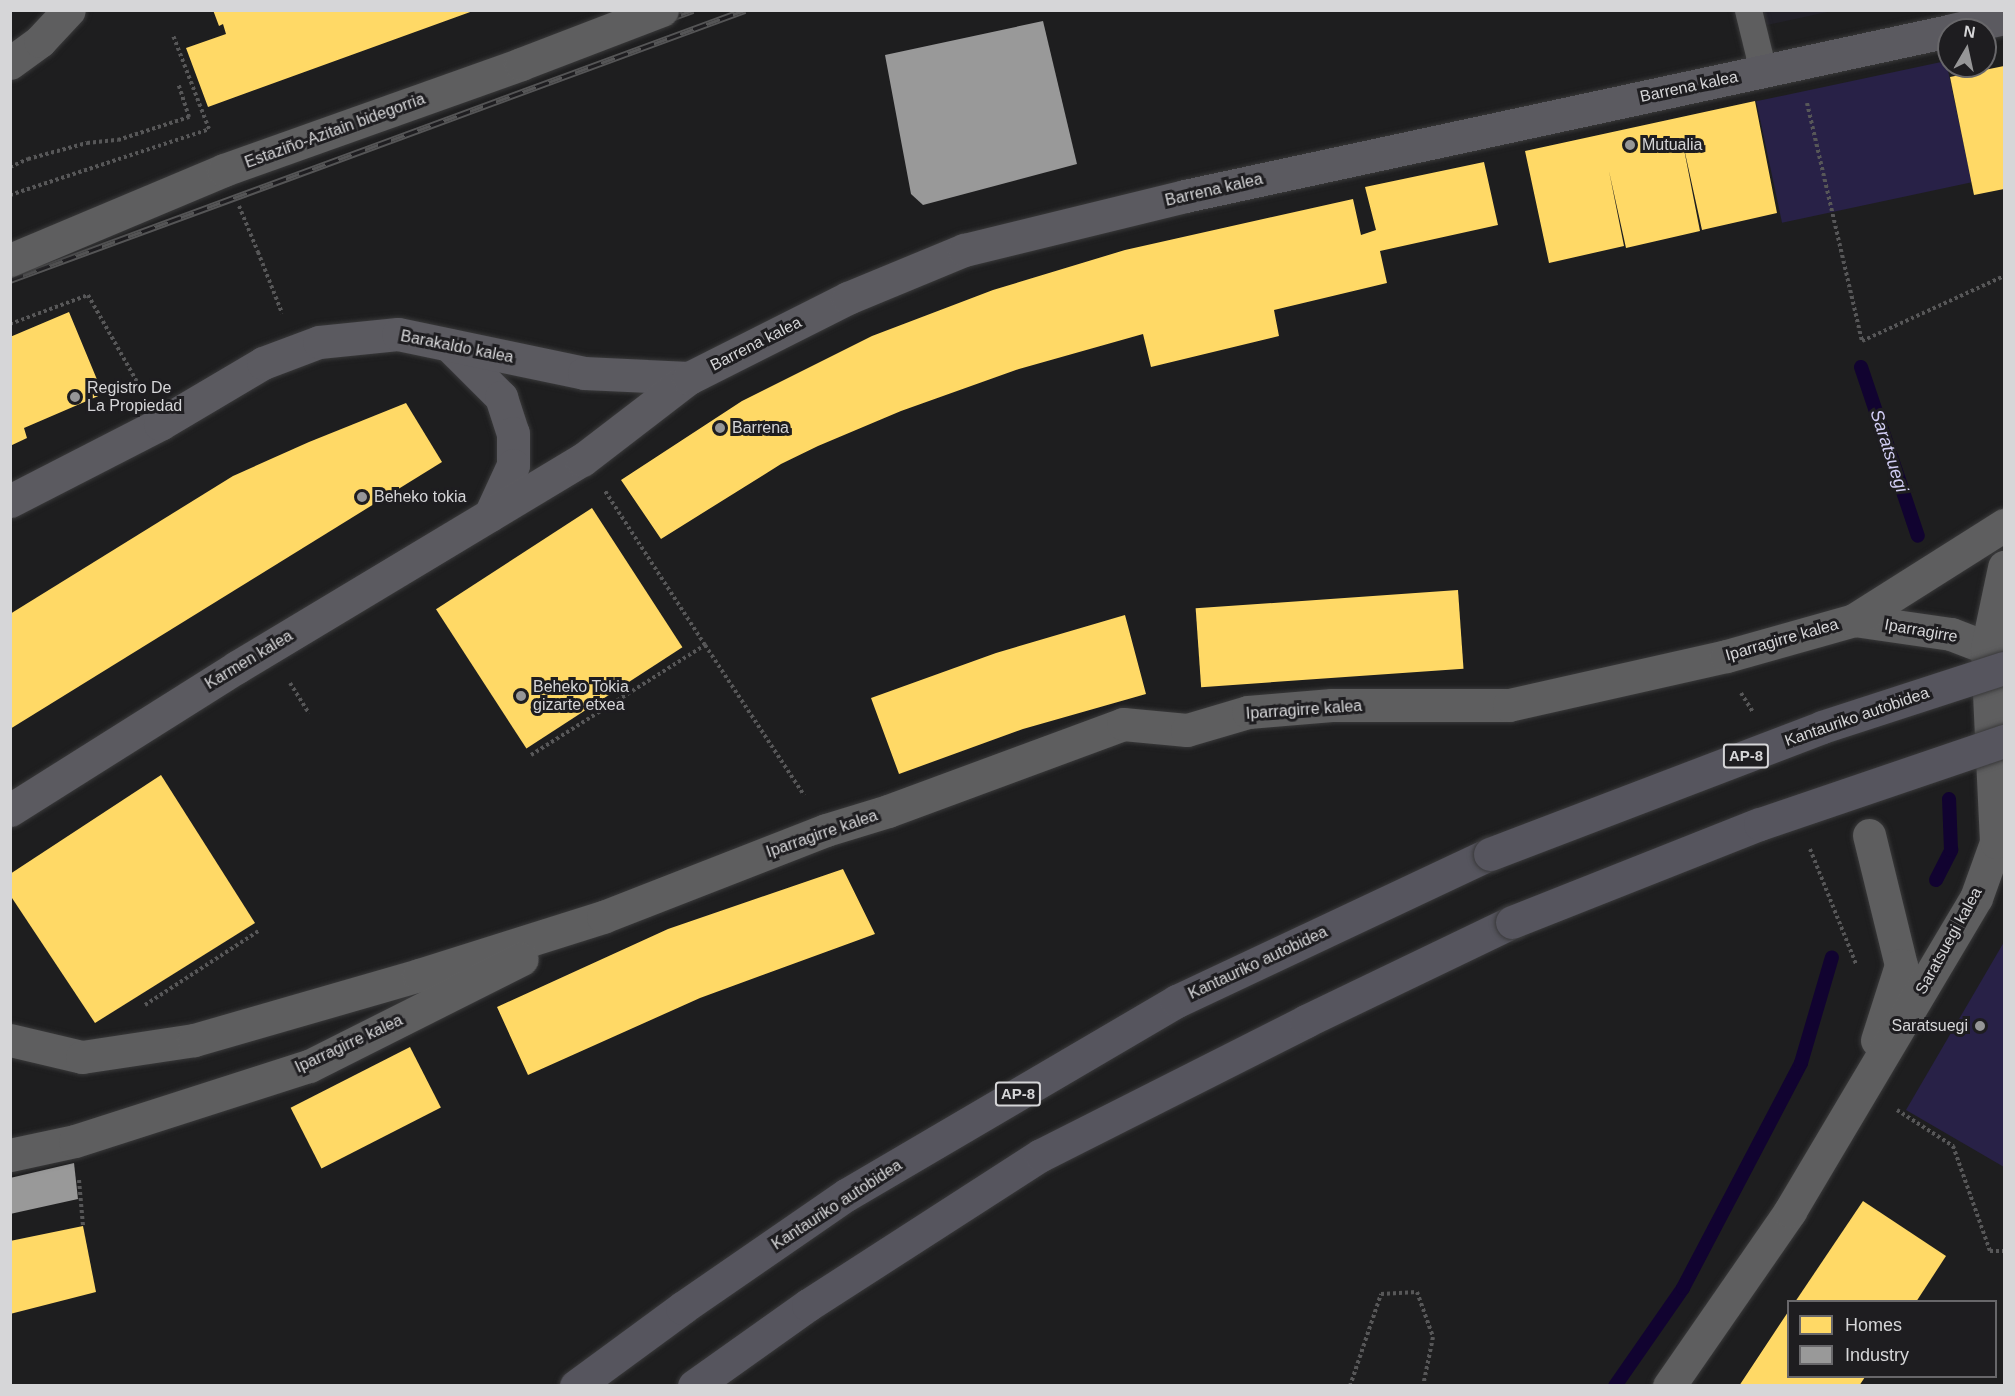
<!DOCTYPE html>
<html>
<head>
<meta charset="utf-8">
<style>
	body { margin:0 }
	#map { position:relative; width:2015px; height:1396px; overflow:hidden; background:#1e1e1f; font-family:Helvetica,sans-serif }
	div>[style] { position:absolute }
	.built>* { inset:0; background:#222129 }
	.green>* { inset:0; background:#282147; transform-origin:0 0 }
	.homes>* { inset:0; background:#ffd966; transform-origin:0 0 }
	.industry>* { inset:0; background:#999 }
	.stream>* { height:14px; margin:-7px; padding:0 7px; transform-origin:7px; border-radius:7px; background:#110330 }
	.path>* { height:4px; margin-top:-2px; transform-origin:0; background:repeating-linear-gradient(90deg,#575758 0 3px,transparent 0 6px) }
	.roads { filter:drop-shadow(0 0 2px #39393a) drop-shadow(0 0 2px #39393a) }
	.lane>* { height:27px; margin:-13.5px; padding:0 13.5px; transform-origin:13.5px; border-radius:13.5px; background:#5e5e5f }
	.street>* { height:33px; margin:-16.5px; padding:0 16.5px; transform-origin:16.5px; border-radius:16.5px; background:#5e5e5f }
	.secondary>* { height:33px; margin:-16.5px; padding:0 16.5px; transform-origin:16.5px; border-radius:16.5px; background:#5b5a60 }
	.highway>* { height:33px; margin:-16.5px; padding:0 16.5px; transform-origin:16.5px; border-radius:16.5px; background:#56555e }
	.rail>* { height:7px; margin-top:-3.5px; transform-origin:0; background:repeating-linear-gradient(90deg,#1e1d20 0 14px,#555556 0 28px); box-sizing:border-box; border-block:2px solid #555556 }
	.path-bridge>* { height:4px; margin-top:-2px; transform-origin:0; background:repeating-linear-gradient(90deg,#575758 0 3px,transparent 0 6px) }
	.bridges { filter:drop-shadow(0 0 2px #39393a) drop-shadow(0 0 2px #39393a) }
	.street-bridge>* { height:33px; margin:-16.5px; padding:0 16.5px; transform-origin:16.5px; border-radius:16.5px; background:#5e5e5f }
	.highway-bridge>* { height:33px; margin:-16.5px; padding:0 16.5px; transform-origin:16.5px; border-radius:16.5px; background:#56555e }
	.dots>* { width:16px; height:16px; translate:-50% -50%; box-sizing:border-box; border:3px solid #1e1d20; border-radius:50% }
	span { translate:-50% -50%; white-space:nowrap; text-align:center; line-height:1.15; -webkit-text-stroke:6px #1e1d20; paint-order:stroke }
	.shield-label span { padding:2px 4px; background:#1e1d20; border:2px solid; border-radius:4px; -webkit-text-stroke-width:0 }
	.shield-label { font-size:15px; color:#d6d6d8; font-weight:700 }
	.street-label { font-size:16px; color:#d6d6d8 }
	.poi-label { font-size:16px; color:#d6d6d8 }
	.left { translate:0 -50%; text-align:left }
	.right { translate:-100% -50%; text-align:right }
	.water-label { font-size:18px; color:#d2cef4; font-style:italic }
	.frame { position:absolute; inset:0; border:12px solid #d6d6d8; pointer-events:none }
	.legend { position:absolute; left:1787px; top:1300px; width:210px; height:78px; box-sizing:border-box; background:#1e1d20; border:2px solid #68676a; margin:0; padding:8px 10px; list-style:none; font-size:18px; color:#d6d6d8 }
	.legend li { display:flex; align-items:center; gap:12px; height:30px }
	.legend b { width:30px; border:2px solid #68676a }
	.north { position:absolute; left:1937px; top:18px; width:60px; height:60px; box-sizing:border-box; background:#1e1d20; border:2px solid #68676a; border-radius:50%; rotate:9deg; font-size:16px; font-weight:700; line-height:24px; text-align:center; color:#d6d6d8 }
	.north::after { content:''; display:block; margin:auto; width:21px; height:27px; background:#969697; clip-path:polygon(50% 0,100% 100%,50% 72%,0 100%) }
</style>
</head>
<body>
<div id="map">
	<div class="built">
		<div style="clip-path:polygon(1763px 11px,1763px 10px,1832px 11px,1767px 25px)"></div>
	</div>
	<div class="green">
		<div style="left:1946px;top:61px;width:124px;height:194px;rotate:78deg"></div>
		<div style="clip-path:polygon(2004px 942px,2004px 1167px,1906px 1110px)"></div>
	</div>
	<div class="homes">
		<div style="clip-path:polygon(213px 10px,473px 10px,473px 11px,208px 107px,186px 48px,226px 34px,223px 24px,219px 26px)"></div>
		<div style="clip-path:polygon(2004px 66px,2004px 189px,1974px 195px,1950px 77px)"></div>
		<div style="clip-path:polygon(1755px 101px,1777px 213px,1702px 230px,1682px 139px,1700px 231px,1626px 248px,1609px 171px,1624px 246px,1549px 263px,1525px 151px)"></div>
		<div style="clip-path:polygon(1484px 162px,1498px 225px,1380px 251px,1387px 283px,1274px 310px,1279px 336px,1151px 367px,1143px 334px,1019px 369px,901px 411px,818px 446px,781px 464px,661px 539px,621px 480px,742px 401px,872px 336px,993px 290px,1125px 250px,1353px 199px,1361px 235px,1376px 230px,1365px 187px)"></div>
		<div style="clip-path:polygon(69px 312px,103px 394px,24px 428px,27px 438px,10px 446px,10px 337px)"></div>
		<div style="clip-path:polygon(406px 403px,442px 462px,10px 729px,10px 614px,233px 476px,309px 442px)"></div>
		<div style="left:592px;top:508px;width:166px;height:186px;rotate:57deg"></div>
		<div style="left:1458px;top:590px;width:79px;height:263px;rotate:86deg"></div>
		<div style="clip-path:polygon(1125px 615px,1146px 694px,1023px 729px,899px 774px,871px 698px,996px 653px)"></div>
		<div style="clip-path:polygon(161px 775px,255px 923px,95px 1023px,10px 895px,10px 874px)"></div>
		<div style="clip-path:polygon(843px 869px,875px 934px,700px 998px,528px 1075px,497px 1007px,668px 929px)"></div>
		<div style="left:410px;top:1047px;width:68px;height:134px;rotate:63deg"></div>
		<div style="clip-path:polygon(1863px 1201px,1946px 1256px,1916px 1302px,1795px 1302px)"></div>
		<div style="clip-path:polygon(83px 1226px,96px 1292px,10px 1314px,10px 1241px)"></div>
		<div style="clip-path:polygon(1788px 1312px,1788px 1377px,1865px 1377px,1859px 1386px,1739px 1386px)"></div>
	</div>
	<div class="industry">
		<div style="clip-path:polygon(1043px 21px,1077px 164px,923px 205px,911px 194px,885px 55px)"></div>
		<div style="clip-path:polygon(74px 1163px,78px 1199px,10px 1214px,10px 1178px)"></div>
	</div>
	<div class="stream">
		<div style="left:1861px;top:367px;width:178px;rotate:71.4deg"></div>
		<div style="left:1936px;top:880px;width:34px;rotate:-63deg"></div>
		<div style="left:1951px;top:850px;width:51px;rotate:-92.2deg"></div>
		<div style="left:1615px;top:1386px;width:119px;rotate:-55.2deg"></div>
		<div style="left:1683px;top:1288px;width:254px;rotate:-62.3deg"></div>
		<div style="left:1801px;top:1063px;width:110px;rotate:-73.7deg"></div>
	</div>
	<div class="path">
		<div style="left:1807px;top:103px;width:244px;rotate:77deg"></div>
		<div style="left:1862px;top:341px;width:156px;rotate:-24.6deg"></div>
		<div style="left:10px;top:167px;width:20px;rotate:-24deg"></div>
		<div style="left:28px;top:159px;width:61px;rotate:-15.2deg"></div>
		<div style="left:87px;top:143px;width:31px;rotate:-6deg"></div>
		<div style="left:118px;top:140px;width:75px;rotate:-17.9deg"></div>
		<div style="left:189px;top:117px;width:35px;rotate:-108deg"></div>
		<div style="left:10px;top:195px;width:210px;rotate:-18.3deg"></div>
		<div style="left:209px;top:129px;width:101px;rotate:-111deg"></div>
		<div style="left:258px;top:252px;width:66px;rotate:68.5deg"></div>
		<div style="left:10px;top:324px;width:83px;rotate:-20.4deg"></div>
		<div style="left:88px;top:295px;width:108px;rotate:60.6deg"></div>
		<div style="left:705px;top:645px;width:180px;rotate:56.6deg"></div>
		<div style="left:290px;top:683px;width:36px;rotate:58deg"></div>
		<div style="left:1741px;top:693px;width:22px;rotate:58deg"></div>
		<div style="left:531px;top:755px;width:206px;rotate:-32.3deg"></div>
		<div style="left:705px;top:645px;width:184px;rotate:-123deg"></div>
		<div style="left:1810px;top:849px;width:124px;rotate:68.2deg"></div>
		<div style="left:145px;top:1005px;width:137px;rotate:-33.1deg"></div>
		<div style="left:1897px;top:1110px;width:67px;rotate:32.7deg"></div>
		<div style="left:1953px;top:1146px;width:111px;rotate:70.6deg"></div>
		<div style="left:1990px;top:1251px;width:14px"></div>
		<div style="left:79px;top:1180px;width:46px;rotate:85deg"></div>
		<div style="left:1350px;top:1386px;width:97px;rotate:-71.4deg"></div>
		<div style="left:1381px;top:1294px;width:36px;rotate:-3deg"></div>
		<div style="left:1417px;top:1292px;width:48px;rotate:70.4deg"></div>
		<div style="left:1433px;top:1337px;width:50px;rotate:101.5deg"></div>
	</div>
	<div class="roads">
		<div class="lane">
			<div style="left:1748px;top:10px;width:63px;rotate:76.2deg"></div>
		</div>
		<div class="street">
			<div style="left:10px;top:63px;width:37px;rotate:-36deg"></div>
			<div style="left:40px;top:41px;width:42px;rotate:-46.9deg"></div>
			<div style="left:1854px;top:620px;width:98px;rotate:8.2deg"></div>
			<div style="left:1951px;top:634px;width:39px;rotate:21deg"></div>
			<div style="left:1869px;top:835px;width:134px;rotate:76.2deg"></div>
			<div style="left:1901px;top:965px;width:79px;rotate:107.7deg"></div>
			<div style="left:10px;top:1040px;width:74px;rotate:13.3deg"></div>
			<div style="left:82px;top:1057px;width:113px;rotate:-8.6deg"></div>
			<div style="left:194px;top:1040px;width:234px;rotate:-16.1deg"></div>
			<div style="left:419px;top:975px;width:193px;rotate:-17.5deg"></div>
			<div style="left:603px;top:917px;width:239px;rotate:-21.3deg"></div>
			<div style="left:826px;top:830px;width:65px;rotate:-17deg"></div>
			<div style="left:888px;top:811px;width:251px;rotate:-20.3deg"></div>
			<div style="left:1123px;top:724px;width:64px;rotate:5.4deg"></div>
			<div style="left:1187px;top:730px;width:64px;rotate:-16.4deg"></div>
			<div style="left:1248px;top:712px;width:84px;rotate:-4.8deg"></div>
			<div style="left:1332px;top:705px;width:177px"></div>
			<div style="left:1509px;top:705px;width:223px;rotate:-12.7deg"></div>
			<div style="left:1727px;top:656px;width:132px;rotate:-15.8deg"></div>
			<div style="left:1854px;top:620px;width:178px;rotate:-32.3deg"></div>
			<div style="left:10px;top:1155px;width:66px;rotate:-12.2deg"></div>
			<div style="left:75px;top:1141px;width:246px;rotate:-17.8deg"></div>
			<div style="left:309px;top:1066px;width:238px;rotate:-26.7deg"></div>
			<div style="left:1669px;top:1386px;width:213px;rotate:-55.3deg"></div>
			<div style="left:1790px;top:1211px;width:364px;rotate:-59.3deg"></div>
			<div style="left:1976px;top:898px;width:59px;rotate:-70.3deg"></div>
			<div style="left:1996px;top:842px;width:194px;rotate:-92.7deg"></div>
			<div style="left:1987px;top:648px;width:83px;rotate:-78.1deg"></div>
		</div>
		<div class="secondary">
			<div style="left:1952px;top:30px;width:53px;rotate:-13deg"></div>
			<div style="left:449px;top:345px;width:74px;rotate:45deg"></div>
			<div style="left:501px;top:397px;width:38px;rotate:72deg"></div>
			<div style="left:513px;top:433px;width:32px;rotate:90deg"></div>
			<div style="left:513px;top:465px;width:55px;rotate:114.7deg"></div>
			<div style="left:10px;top:501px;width:169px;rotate:-27.2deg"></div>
			<div style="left:160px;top:424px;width:120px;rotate:-30.6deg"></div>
			<div style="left:263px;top:363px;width:60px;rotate:-20.6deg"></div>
			<div style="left:319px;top:342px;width:79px;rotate:-5.8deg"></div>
			<div style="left:398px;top:334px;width:190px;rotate:11.8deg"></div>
			<div style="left:584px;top:373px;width:105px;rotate:2.7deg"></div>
			<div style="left:10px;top:810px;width:268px;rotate:-32.2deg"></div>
			<div style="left:237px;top:667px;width:402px;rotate:-31deg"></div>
			<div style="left:582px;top:460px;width:135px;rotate:-37.5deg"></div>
			<div style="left:689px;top:378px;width:178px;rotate:-26.7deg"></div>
			<div style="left:848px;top:298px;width:126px;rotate:-22.5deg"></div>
			<div style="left:964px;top:250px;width:228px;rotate:-13.7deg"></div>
			<div style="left:1185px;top:196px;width:782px;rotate:-12.19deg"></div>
		</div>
		<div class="highway">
			<div style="left:576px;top:1386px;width:132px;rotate:-36.3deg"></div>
			<div style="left:682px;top:1308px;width:199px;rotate:-34.6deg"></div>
			<div style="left:846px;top:1195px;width:384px;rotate:-30.4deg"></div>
			<div style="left:1177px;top:1001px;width:346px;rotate:-25.2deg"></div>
			<div style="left:694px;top:1386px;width:140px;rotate:-35.4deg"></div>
			<div style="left:808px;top:1305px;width:277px;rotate:-32.8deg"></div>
			<div style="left:1041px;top:1155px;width:297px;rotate:-26.8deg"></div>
			<div style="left:1306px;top:1021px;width:229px;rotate:-25.7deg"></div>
		</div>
	</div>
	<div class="rail">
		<div style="left:10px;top:259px;width:727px;rotate:-20.03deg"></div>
		<div style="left:10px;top:280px;width:783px;rotate:-20.17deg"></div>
	</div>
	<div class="path-bridge">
		<div style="left:239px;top:206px;width:50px;rotate:67.6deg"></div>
	</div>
	<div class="bridges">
		<div class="street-bridge">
			<div style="left:10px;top:260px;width:232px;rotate:-22.8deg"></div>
			<div style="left:224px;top:170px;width:315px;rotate:-19.6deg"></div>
			<div style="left:521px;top:64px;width:151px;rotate:-21deg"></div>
		</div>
		<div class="highway-bridge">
			<div style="left:1490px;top:854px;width:355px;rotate:-20.9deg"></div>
			<div style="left:1822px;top:727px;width:191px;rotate:-18deg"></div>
			<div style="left:1512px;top:922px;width:267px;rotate:-21.6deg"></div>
			<div style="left:1760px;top:824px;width:258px;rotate:-18.8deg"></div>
		</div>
	</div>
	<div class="dots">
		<div style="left:1630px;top:145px;background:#969697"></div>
		<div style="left:75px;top:397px;background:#969697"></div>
		<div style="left:720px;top:428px;background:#969697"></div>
		<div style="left:362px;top:497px;background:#969697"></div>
		<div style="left:521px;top:696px;background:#969697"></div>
		<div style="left:1980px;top:1026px;background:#969697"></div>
	</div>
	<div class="shield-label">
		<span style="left:1746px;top:756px">AP-8</span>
		<span style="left:1018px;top:1094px">AP-8</span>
	</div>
	<div class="street-label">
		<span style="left:1689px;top:87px;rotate:-12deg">Barrena kalea</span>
		<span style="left:335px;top:131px;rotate:-20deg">Estaziño-Azitain bidegorria</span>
		<span style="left:1214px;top:190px;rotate:-13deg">Barrena kalea</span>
		<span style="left:756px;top:344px;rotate:-27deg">Barrena kalea</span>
		<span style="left:457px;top:347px;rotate:11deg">Barakaldo kalea</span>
		<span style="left:1921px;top:631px;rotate:10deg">Iparragirre</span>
		<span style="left:1782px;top:640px;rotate:-16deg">Iparragirre kalea</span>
		<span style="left:249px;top:660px;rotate:-31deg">Karmen kalea</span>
		<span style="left:1304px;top:710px;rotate:-4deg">Iparragirre kalea</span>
		<span style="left:1857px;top:717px;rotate:-19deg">Kantauriko autobidea</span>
		<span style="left:822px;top:834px;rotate:-19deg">Iparragirre kalea</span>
		<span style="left:1949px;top:941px;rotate:-61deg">Saratsuegi kalea</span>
		<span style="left:1258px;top:963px;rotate:-25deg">Kantauriko autobidea</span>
		<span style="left:349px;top:1044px;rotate:-25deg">Iparragirre kalea</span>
		<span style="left:837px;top:1205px;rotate:-33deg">Kantauriko autobidea</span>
	</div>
	<div class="poi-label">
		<span class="left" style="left:1642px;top:145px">Mutualia</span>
		<span class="left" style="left:87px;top:397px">Registro De<br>La Propiedad</span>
		<span class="left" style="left:732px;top:428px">Barrena</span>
		<span class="left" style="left:374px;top:497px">Beheko tokia</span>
		<span class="left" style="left:533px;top:696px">Beheko Tokia<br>gizarte etxea</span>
		<span class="right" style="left:1968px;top:1026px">Saratsuegi</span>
	</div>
	<div class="water-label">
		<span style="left:1889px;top:451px;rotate:72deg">Saratsuegi</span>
	</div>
	<div class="frame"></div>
	<ul class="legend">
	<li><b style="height:16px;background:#ffd966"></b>Homes</li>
	<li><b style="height:16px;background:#999"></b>Industry</li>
	</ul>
	<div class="north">N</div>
</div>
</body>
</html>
